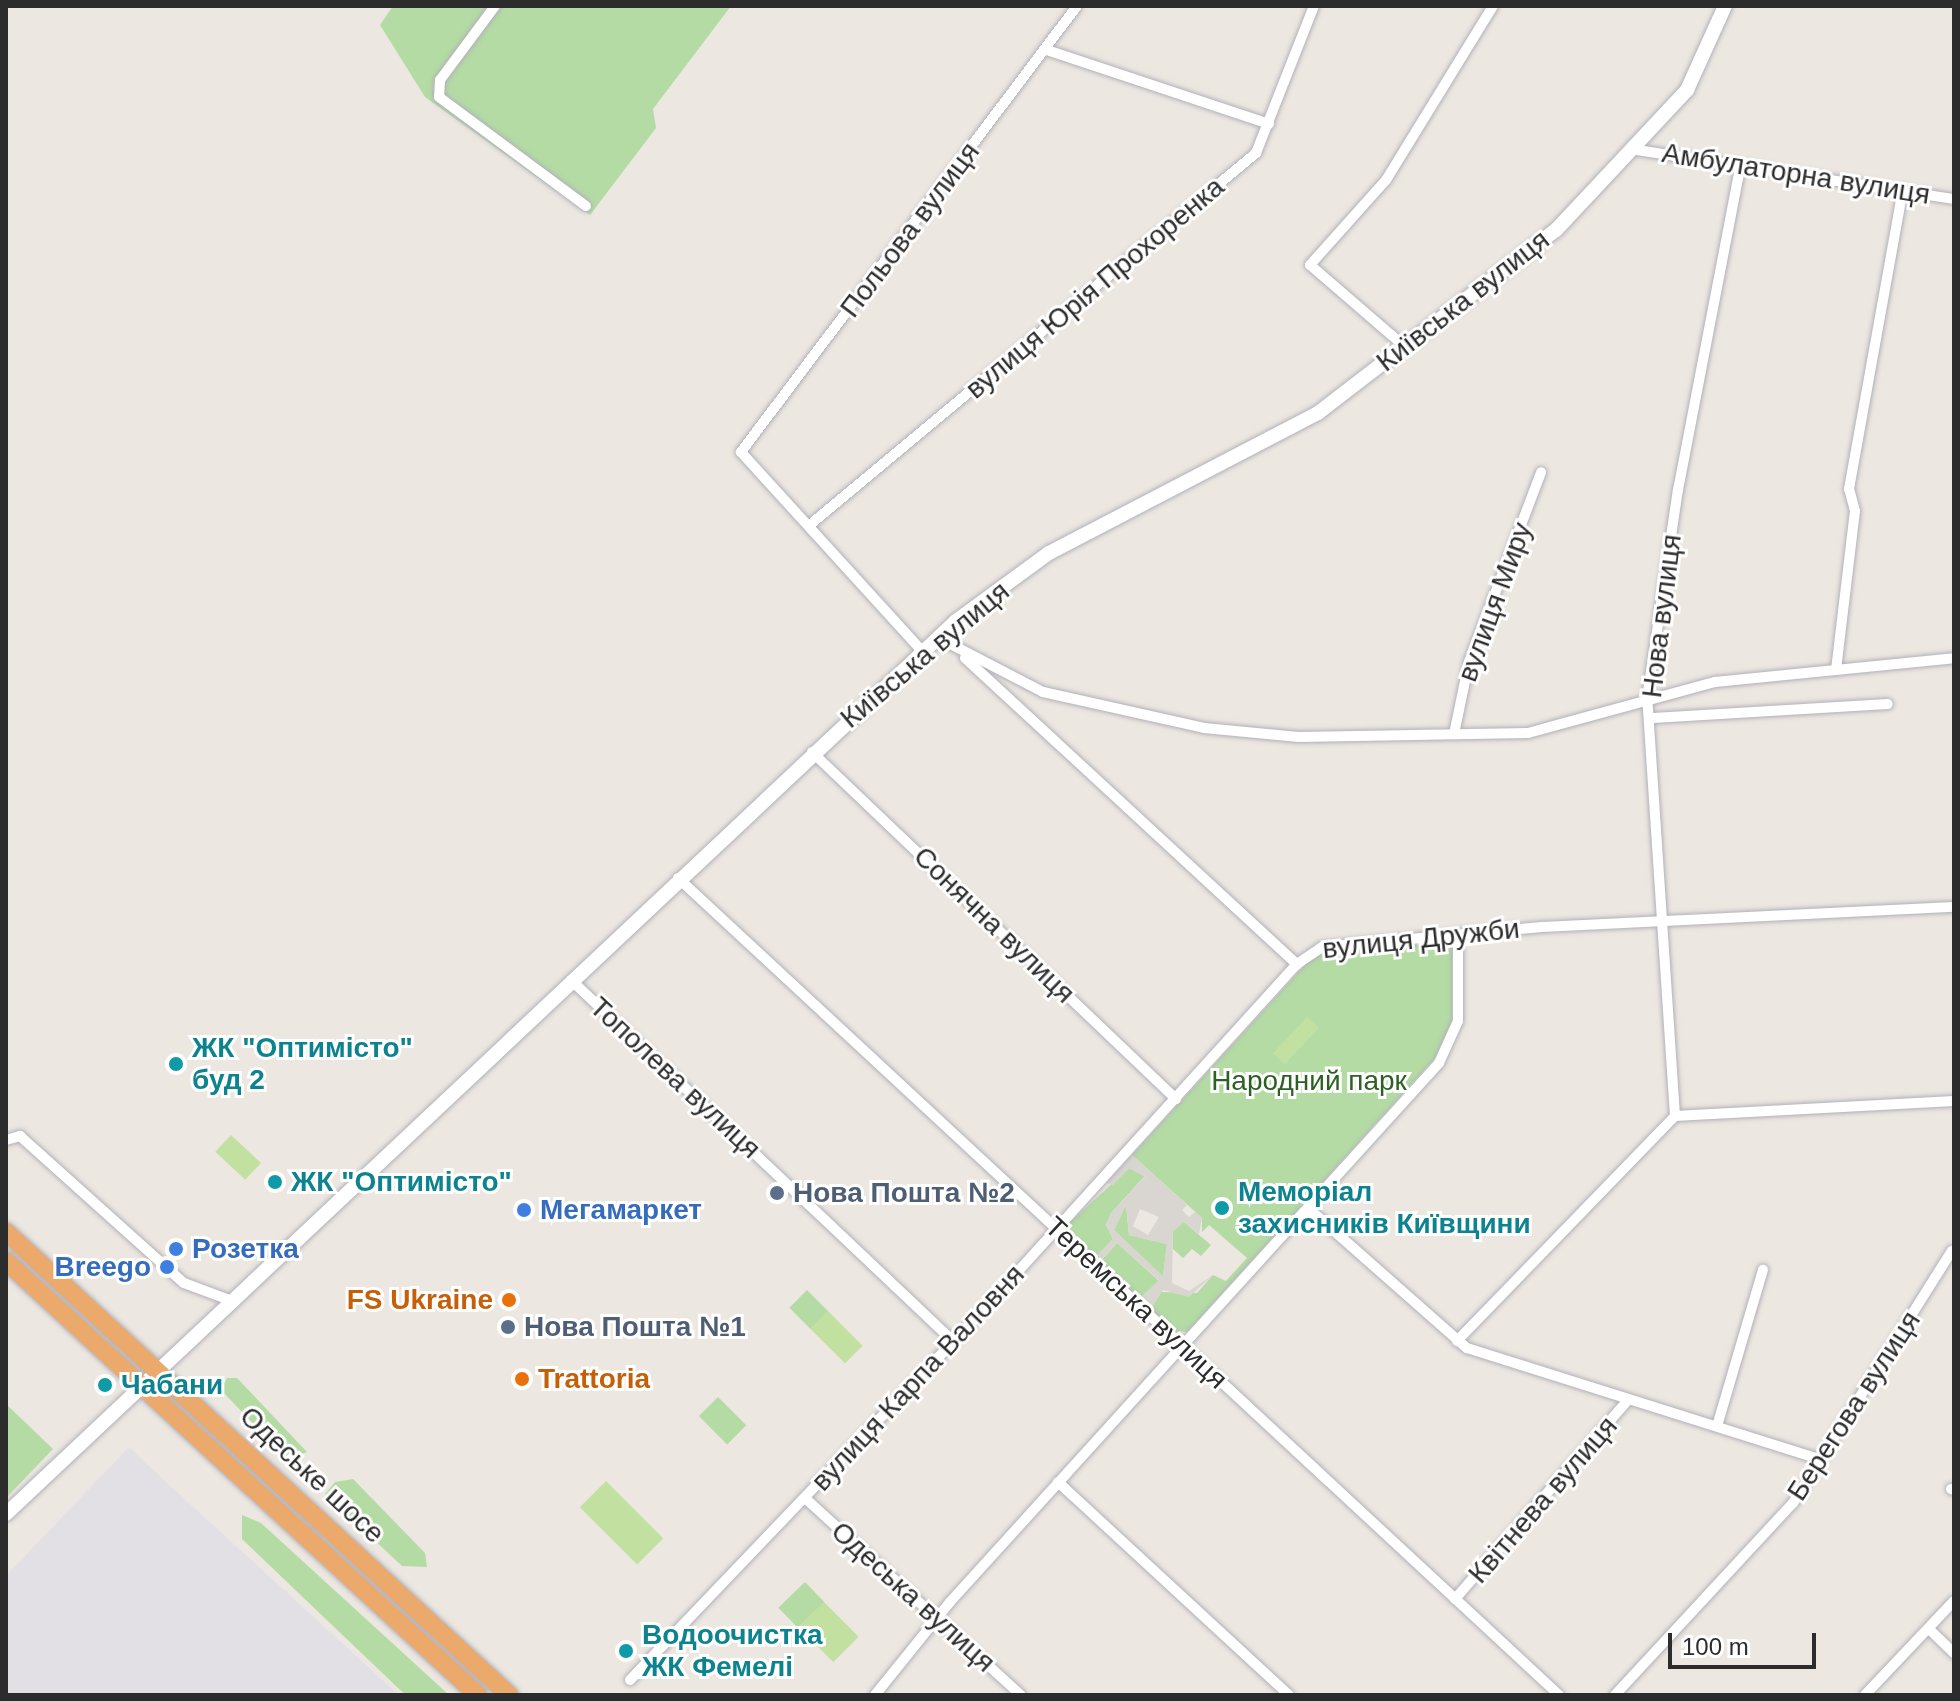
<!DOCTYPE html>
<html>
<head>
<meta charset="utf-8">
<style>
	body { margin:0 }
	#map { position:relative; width:1960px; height:1701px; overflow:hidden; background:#ece7e0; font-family:Arial,sans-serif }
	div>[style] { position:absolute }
	.industrial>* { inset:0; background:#e2e0e5 }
	.green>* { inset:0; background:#b4dba4; transform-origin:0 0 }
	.pitch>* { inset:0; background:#c2e1a1; transform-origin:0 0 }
	.plaza>* { inset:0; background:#d9d6d2 }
	.roads { filter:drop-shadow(0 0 2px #b1b1ba) drop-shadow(0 0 2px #b1b1ba) }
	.street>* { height:10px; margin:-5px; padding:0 5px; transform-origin:5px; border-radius:5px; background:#fff }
	.secondary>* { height:14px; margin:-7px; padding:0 7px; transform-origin:7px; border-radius:7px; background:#fff }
	.highway>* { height:18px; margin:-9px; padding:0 9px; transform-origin:9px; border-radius:9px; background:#ebaa6c }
	.dots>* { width:22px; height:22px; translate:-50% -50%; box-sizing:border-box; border:4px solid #fff; border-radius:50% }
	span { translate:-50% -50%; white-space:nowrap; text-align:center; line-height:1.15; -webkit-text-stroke:6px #fff; paint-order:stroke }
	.street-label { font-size:28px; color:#2c2c2c }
	.culture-label { font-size:28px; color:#0d838f; font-weight:700 }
	.left { translate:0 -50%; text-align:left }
	.park-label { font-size:28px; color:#2d6124 }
	.service-label { font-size:28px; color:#4e5e75; font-weight:700 }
	.shop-label { font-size:28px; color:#366cbe; font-weight:700 }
	.right { translate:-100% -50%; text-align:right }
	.food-label { font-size:28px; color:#c56008; font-weight:700 }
	.frame { position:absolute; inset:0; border:8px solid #2c2c2c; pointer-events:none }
	.scale { position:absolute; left:1668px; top:1633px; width:148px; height:36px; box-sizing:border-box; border:4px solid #2c2c2c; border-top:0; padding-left:10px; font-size:24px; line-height:28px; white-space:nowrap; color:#2c2c2c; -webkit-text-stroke:6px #fff; paint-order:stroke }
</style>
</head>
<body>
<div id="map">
	<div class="industrial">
		<div style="clip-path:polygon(129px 1447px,167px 1483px,399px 1695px,6px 1695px,6px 1576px)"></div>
	</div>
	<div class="green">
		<div style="clip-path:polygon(393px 6px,731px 6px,653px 109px,656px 128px,590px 215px,425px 97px,380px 25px)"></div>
		<div style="clip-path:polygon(1442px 942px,1452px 948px,1452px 1021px,1435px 1058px,1187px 1332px,1176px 1331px,1151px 1309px,1160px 1292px,1197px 1293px,1213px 1275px,1226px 1281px,1247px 1258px,1209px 1225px,1202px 1232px,1202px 1218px,1132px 1155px,1314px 955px)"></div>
		<div style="clip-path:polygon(1129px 1168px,1145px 1176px,1111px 1213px,1106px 1225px,1113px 1239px,1095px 1258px,1066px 1226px)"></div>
		<div style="clip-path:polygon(1126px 1205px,1129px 1235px,1167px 1244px,1163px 1277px,1114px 1230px)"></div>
		<div style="clip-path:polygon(1184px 1222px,1211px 1245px,1201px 1256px,1192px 1249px,1183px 1258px,1173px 1249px,1173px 1231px)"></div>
		<div style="left:1117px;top:1243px;width:57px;height:26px;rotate:42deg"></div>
		<div style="left:807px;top:1290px;width:30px;height:25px;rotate:45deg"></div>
		<div style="clip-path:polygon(227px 1378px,237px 1378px,307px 1452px,287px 1459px,221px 1390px)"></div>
		<div style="left:718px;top:1397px;width:40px;height:27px;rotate:45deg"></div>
		<div style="clip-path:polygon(6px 1404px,53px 1449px,6px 1498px)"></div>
		<div style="clip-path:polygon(353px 1479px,425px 1553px,427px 1567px,402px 1566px,325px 1494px,335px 1482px)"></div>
		<div style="clip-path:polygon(242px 1515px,261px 1523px,449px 1695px,406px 1695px,397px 1687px,242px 1539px)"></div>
		<div style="left:805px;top:1582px;width:28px;height:37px;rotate:46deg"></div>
	</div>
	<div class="pitch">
		<div style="left:1307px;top:1017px;width:16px;height:50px;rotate:43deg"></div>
		<div style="left:231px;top:1135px;width:41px;height:23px;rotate:43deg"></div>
		<div style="left:828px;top:1311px;width:49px;height:25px;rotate:45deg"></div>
		<div style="left:606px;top:1481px;width:81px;height:37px;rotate:45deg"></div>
		<div style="left:824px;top:1602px;width:49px;height:36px;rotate:45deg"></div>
	</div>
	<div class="plaza">
		<div style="clip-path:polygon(evenodd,1132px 1155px,1187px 1205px,1182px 1210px,1189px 1217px,1195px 1212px,1202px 1218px,1199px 1234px,1184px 1222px,1173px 1231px,1172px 1283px,1189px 1291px,1213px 1275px,1189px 1297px,1163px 1290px,1151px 1309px,1139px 1299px,1159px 1280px,1117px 1243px,1099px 1262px,1095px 1258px,1113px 1239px,1106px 1224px,1111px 1213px,1145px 1177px,1129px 1168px,1113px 1185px,1106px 1183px,1132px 1155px,1126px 1205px,1129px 1235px,1167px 1244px,1163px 1276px,1114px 1230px,1126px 1205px,1132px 1155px,1140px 1209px,1159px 1217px,1148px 1235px,1133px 1226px,1140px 1209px)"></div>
	</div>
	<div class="roads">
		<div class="street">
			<div style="left:495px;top:6px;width:92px;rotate:126.6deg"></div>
			<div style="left:440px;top:80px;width:17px;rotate:93deg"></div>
			<div style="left:439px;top:97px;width:183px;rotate:36.6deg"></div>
			<div style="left:1047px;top:50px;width:234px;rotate:18.4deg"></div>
			<div style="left:1637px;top:150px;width:321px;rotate:8.8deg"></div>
			<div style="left:1404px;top:346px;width:124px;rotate:-139.2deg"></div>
			<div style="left:1310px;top:265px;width:114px;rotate:-48.2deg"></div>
			<div style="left:1386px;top:180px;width:204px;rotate:-58.4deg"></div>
			<div style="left:812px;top:523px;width:578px;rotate:-39.81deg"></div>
			<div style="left:1256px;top:153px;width:158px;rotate:-68.5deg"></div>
			<div style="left:937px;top:637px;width:119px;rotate:27.4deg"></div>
			<div style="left:1043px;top:692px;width:165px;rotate:12.6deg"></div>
			<div style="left:1204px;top:728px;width:95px;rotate:5.4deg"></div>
			<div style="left:1299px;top:737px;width:229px;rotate:-1deg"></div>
			<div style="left:1528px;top:733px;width:194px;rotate:-15.3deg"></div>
			<div style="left:1715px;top:682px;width:240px;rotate:-5.7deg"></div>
			<div style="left:922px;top:651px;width:269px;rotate:-132.3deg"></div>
			<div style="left:741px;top:452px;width:558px;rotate:-53.01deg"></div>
			<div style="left:965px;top:658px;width:452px;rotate:42.7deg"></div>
			<div style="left:1297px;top:964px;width:30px;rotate:-34deg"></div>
			<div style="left:1322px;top:947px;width:221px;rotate:-5.2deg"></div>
			<div style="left:1542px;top:927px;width:412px;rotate:-2.8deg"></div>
			<div style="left:1836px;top:670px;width:160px;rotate:-83.2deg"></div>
			<div style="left:1855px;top:511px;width:23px;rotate:-105deg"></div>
			<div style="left:1849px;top:489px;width:304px;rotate:-79.8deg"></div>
			<div style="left:1653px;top:718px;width:235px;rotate:-3.4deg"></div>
			<div style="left:1454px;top:734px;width:74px;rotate:-78.2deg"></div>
			<div style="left:1469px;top:662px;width:203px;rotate:-69.2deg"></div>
			<div style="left:812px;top:752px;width:503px;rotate:43.63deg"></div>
			<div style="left:678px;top:878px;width:1202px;rotate:42.84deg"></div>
			<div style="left:571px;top:980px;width:526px;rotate:43.38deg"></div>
			<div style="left:1675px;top:1116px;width:418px;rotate:-93.8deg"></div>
			<div style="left:1647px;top:699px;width:211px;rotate:-81.6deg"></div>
			<div style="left:1678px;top:490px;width:327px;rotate:-79.1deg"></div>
			<div style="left:6px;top:1140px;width:15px;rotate:-16deg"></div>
			<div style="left:20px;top:1136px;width:220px;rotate:41.9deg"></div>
			<div style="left:184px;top:1283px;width:54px;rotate:20.4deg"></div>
			<div style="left:1308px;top:1208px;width:212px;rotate:41.4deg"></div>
			<div style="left:1467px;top:1348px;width:370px;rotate:17.5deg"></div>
			<div style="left:1457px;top:1341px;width:313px;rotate:-45.9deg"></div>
			<div style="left:1675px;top:1116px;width:279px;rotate:-3.1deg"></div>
			<div style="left:1717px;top:1426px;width:163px;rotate:-73.6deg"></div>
			<div style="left:1058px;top:1482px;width:314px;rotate:42.7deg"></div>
			<div style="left:1951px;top:1489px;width:3px;rotate:18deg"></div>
			<div style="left:805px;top:1498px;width:292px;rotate:42.4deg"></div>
			<div style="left:1455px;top:1599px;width:264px;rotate:-49deg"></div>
			<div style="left:1929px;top:1629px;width:35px;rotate:44deg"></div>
			<div style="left:630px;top:1680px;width:483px;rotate:-46.3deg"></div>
			<div style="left:964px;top:1331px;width:496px;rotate:-47.8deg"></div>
			<div style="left:875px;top:1695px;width:119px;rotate:-51.1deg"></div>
			<div style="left:950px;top:1602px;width:728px;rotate:-47.78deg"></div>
			<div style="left:1439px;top:1063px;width:46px;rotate:-65.7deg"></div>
			<div style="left:1458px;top:1021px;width:85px;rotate:-90deg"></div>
			<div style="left:1615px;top:1695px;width:262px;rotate:-47.2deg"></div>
			<div style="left:1793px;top:1503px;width:298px;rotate:-57.8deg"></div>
			<div style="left:1865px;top:1695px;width:129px;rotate:-46.6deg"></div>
		</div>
		<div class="secondary">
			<div style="left:6px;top:1514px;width:1304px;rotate:-43.23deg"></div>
			<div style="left:956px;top:621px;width:115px;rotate:-36.2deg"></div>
			<div style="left:1049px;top:553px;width:303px;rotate:-27.5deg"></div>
			<div style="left:1318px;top:413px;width:300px;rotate:-37.6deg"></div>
			<div style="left:1556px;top:230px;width:192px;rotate:-46.9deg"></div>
			<div style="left:1687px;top:90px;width:92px;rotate:-65.7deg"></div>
		</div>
		<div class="highway">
			<div style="left:6px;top:1232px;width:684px;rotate:42.63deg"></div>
			<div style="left:6px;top:1261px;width:641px;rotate:42.6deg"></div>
		</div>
	</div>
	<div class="dots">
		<div style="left:176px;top:1064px;background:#0f9aa8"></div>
		<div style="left:275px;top:1182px;background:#0f9aa8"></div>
		<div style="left:777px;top:1193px;background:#5c6f8a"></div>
		<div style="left:1222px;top:1208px;background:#0f9aa8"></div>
		<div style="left:524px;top:1210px;background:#3f7fe0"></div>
		<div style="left:176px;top:1249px;background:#3f7fe0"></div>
		<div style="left:167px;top:1267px;background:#3f7fe0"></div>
		<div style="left:509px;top:1300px;background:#e8710a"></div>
		<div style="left:508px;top:1327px;background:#5c6f8a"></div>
		<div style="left:522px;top:1379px;background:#e8710a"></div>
		<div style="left:105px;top:1385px;background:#0f9aa8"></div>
		<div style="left:626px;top:1651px;background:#0f9aa8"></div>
	</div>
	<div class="street-label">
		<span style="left:1796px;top:174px;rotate:9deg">Амбулаторна вулиця</span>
		<span style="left:910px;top:230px;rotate:-53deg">Польова вулиця</span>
		<span style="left:1095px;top:288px;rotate:-40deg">вулиця Юрія Прохоренка</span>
		<span style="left:1463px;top:301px;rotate:-38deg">Київська вулиця</span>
		<span style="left:1495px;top:602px;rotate:-70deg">вулиця Миру</span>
		<span style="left:1662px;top:616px;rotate:-83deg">Нова вулиця</span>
		<span style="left:925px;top:655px;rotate:-40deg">Київська вулиця</span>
		<span style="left:994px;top:925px;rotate:44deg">Сонячна вулиця</span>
		<span style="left:1421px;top:939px;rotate:-6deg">вулиця Дружби</span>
		<span style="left:675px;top:1078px;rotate:43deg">Тополева вулиця</span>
		<span style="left:1136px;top:1303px;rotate:43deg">Теремська вулиця</span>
		<span style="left:918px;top:1378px;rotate:-47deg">вулиця Карпа Валовня</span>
		<span style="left:1854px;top:1406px;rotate:-57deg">Берегова вулиця</span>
		<span style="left:312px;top:1475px;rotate:43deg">Одеське шосе</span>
		<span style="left:1543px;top:1500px;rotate:-49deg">Квітнева вулиця</span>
		<span style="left:913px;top:1597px;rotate:42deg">Одеська вулиця</span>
	</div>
	<div class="culture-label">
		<span class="left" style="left:192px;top:1064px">ЖК "Оптимісто"<br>буд 2</span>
		<span class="left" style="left:291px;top:1182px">ЖК "Оптимісто"</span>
		<span class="left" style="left:1238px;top:1208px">Меморіал<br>захисників Київщини</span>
		<span class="left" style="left:121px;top:1385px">Чабани</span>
		<span class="left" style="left:642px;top:1651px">Водоочистка<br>ЖК Фемелі</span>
	</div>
	<div class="park-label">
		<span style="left:1309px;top:1081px">Народний парк</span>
	</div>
	<div class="service-label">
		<span class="left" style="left:793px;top:1193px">Нова Пошта №2</span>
		<span class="left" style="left:524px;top:1327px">Нова Пошта №1</span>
	</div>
	<div class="shop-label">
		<span class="left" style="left:540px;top:1210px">Мегамаркет</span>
		<span class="left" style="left:192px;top:1249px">Розетка</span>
		<span class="right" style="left:151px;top:1267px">Breego</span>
	</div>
	<div class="food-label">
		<span class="right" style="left:493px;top:1300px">FS Ukraine</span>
		<span class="left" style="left:538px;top:1379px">Trattoria</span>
	</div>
	<div class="frame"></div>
	<div class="scale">100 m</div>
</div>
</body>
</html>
